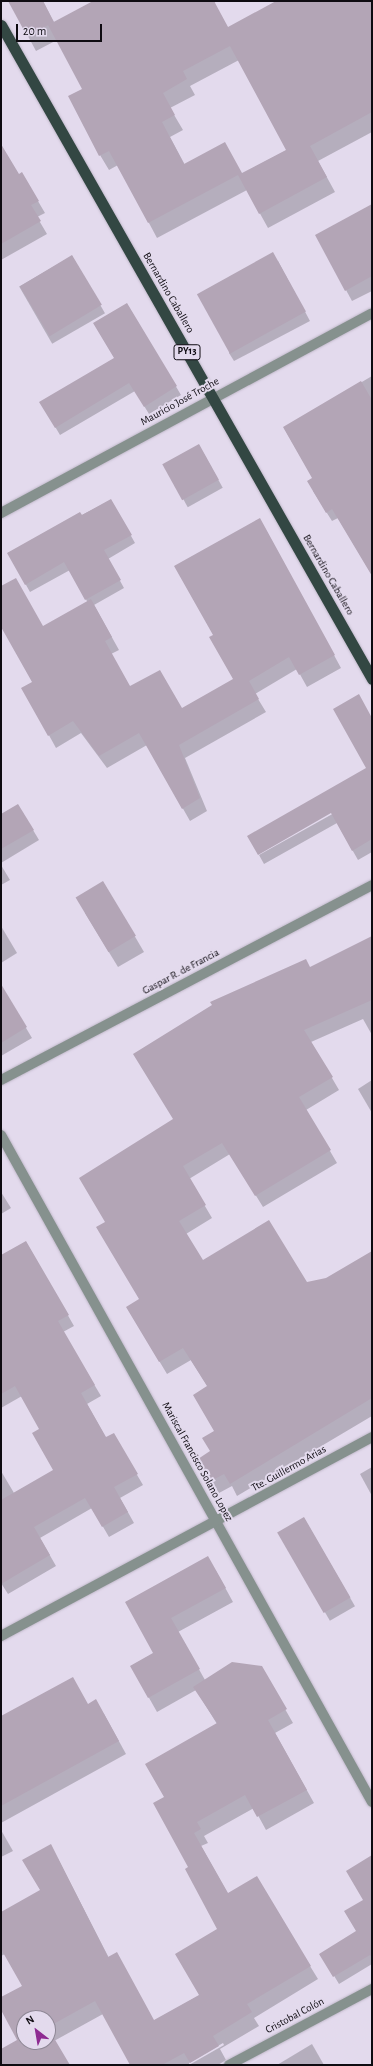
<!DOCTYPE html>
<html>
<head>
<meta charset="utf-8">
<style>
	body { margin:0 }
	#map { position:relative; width:373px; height:2066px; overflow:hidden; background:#e3daed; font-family:"Alegreya Sans",sans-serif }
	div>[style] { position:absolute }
	.shadow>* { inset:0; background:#0003; transform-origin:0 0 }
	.building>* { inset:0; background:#b3a5b6; transform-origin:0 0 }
	.roads { filter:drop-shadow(0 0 1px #c1b9ca) drop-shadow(0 0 1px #c1b9ca) }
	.minor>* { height:10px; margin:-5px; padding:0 5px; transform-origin:5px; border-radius:5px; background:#86918e }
	.trunk>* { height:11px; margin:-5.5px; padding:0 5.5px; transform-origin:5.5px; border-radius:5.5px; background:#334743 }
	span { translate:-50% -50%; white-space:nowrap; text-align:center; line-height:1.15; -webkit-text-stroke:4px #e3daed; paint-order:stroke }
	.shield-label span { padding:1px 3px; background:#e3daed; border:1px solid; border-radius:3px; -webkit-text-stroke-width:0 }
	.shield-label { font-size:10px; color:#0e0b11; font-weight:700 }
	.street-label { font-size:11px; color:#0e0b11 }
	.frame { position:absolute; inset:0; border:2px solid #0e0b11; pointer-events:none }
	.north { position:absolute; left:16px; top:2010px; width:40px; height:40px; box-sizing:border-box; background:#e3daed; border:1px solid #8e8795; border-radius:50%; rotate:329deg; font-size:11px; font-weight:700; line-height:16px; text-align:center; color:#0e0b11 }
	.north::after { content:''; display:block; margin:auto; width:14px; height:18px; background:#8e2b92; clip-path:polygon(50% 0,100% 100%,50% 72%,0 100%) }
	.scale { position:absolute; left:16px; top:24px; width:86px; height:18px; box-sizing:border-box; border:2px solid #0e0b11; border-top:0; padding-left:5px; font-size:12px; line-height:14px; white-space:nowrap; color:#0e0b11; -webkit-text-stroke:3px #e3daed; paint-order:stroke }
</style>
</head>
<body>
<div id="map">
	<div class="shadow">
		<div style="clip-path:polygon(evenodd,9px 1px,43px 1px,54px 23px,94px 1px,217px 1px,214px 3px,228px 28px,278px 1px,372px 1px,372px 132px,318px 161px,335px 192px,268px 228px,247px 190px,157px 238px,118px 165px,109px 170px,100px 155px,83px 89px,57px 40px,36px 51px,9px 1px,239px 60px,287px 150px,242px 174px,185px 165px,170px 137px,183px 130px,170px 108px,195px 95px,190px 86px,239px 60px)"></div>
		<div style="clip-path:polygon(1px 146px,18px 176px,22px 174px,45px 213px,37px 217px,47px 234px,1px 260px)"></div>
		<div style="clip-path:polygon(372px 205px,372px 291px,352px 301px,346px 290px)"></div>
		<div style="left:72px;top:256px;width:66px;height:61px;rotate:60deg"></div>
		<div style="clip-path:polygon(278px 261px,310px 321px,234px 361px,229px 353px)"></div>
		<div style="clip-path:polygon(127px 304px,181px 395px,149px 414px,135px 391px,60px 435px,41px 403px,115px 358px)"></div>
		<div style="clip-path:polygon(372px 376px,372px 575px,338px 518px,332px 521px,313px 491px,313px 478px,284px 428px)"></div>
		<div style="left:199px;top:445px;width:49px;height:40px;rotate:61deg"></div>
		<div style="clip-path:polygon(111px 500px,135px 543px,108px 559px,124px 588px,94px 605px,119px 650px,111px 654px,130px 687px,181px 710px,234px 680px,214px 635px,267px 532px,341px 668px,307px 687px,297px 669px,255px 694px,266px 712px,185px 758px,207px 811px,190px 821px,147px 745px,107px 768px,81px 733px,56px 748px,23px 688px,34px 682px,1px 625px,1px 587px,43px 627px,88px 603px,70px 570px,30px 592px,8px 553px)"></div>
		<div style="clip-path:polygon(372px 720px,372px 852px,358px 860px,337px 823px,264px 864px,259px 855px,336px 812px,367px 768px)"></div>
		<div style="clip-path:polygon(18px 805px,39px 840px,1px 863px,1px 815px)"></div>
		<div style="clip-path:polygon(1px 865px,10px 880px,1px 885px)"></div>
		<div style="clip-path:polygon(103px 882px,144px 952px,118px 967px,85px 913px)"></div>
		<div style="clip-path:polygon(1px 926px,17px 953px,1px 963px)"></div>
		<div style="clip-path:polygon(372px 937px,372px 1035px,363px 1019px,311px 1042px,339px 1090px,306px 1110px,337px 1163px,263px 1207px,230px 1154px,189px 1179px,212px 1218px,186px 1234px,202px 1261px,306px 1284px,326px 1279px,372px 1258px,372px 1416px,237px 1496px,232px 1486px,219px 1493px,199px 1459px,211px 1452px,216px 1431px,208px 1387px,191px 1360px,167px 1374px,134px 1319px,140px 1299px,106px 1222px,174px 1120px,310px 968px)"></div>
		<div style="clip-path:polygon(1px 986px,32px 1038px,1px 1056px)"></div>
		<div style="clip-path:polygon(372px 1080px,372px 1113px,358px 1089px)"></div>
		<div style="clip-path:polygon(1px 1192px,11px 1208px,1px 1214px)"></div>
		<div style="clip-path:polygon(26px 1242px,74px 1326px,63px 1332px,101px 1396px,87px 1404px,106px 1438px,113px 1434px,143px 1485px,120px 1498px,134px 1523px,109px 1537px,92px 1508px,40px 1538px,56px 1566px,8px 1594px,1px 1583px,1px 1471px,14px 1493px,54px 1471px,41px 1429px,22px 1396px,1px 1408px,1px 1256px)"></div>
		<div style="clip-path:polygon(372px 1467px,372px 1496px,360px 1474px)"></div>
		<div style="left:304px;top:1518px;width:102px;height:29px;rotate:60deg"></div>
		<div style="clip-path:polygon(evenodd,216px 1571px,233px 1602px,178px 1632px,205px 1680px,261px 1667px,293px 1723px,275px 1733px,314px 1803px,266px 1830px,254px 1808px,204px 1836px,208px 1843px,201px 1846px,228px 1894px,310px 1966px,318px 1979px,254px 2018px,259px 2026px,220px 2049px,226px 2060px,218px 2065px,132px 2065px,103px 2014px,54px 2041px,68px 2065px,5px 2065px,1px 2059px,1px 2050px,19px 2040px,1px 2008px,1px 1998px,23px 1986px,5px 1954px,1px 1956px,1px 1914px,41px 1891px,58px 1859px,109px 1958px,154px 2021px,200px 1995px,218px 1929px,190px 1868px,165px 1798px,217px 1724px,196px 1690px,157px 1712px,131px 1666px,154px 1653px,126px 1602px,216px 1571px,24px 2018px,48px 2018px,48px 2042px,24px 2042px,24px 2018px,216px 1571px,223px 2043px,224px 2045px,189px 2065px,189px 2063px,223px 2043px)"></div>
		<div style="clip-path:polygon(88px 1705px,104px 1714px,126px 1754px,1px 1823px,1px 1717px)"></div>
		<div style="clip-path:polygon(1px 1830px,13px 1851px,1px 1857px)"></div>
		<div style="clip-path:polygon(372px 1856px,372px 1964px,339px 1984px,321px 1954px,358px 1932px)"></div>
		<div style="clip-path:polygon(312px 2044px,324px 2065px,277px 2065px)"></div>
	</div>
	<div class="building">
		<div style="clip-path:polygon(8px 1px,43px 1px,54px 22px,27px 36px)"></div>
		<div style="clip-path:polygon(evenodd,93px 1px,214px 1px,228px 27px,276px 1px,372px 1px,372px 112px,310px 146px,327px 177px,259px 214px,238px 175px,148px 223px,109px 151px,99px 156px,68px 96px,82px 89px,48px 25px,93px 1px,230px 46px,286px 150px,242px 173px,225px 142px,184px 164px,162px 122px,175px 115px,163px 93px,187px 79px,183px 71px,230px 46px)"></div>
		<div style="clip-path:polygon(1px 144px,19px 174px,22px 172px,39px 201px,31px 205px,41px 221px,1px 244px)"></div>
		<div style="clip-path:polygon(372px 204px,372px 276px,345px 291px,315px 235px)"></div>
		<div style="left:273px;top:252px;width:68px;height:87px;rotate:61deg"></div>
		<div style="left:72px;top:255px;width:58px;height:61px;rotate:59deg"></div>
		<div style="clip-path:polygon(127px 303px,177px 386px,144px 407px,129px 383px,55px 428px,39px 402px,114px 358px,93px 323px)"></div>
		<div style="clip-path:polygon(361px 381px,372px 400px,372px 576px,332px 509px,326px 513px,307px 481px,312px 478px,283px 427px)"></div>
		<div style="left:199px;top:444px;width:41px;height:42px;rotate:61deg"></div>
		<div style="clip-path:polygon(111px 499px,132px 535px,104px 550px,121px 580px,85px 600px,64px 562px,25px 585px,7px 553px,80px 512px,82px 515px)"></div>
		<div style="clip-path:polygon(260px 518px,335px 655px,299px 675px,289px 657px,249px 681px,259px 699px,179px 745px,200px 798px,182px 809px,139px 733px,99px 756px,73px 721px,48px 736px,21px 688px,32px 682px,1px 627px,1px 586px,16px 578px,43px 626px,91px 599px,112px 637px,105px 641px,130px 686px,160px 670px,182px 708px,233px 679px,209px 637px,213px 635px,174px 566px)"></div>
		<div style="clip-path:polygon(359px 694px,372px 718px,372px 839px,352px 851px,331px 813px,258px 855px,247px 836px,366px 768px,333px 709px)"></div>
		<div style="clip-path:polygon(18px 804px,34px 830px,1px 849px,1px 814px)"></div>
		<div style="left:103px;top:881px;width:64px;height:32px;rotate:59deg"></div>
		<div style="clip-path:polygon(372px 936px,372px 1000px,304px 1030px,333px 1077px,299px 1097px,331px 1150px,255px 1196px,222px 1143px,183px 1166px,206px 1205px,179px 1221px,203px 1260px,269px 1220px,307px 1282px,326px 1278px,372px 1251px,372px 1398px,230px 1484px,224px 1474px,211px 1481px,198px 1459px,210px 1451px,202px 1438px,214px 1431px,193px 1395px,207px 1386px,183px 1348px,159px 1362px,126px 1307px,139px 1299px,96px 1227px,105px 1222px,79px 1178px,173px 1119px,133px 1054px,212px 1005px,210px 1002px,306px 959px,310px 967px)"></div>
		<div style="clip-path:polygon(1px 984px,27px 1027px,1px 1043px)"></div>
		<div style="clip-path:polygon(26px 1241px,69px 1315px,58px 1321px,95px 1385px,81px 1393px,106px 1437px,114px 1433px,138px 1474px,114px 1487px,128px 1512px,102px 1527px,85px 1498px,34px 1527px,50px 1555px,1px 1584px,1px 1500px,53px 1470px,32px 1433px,39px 1429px,15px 1386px,1px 1394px,1px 1255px)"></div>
		<div style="left:304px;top:1517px;width:93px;height:31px;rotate:60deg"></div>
		<div style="clip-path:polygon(208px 1556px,226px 1588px,171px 1618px,200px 1669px,148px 1698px,130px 1666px,153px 1653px,125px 1602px)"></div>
		<div style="clip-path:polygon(232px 1662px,262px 1666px,287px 1709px,268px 1720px,307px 1790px,257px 1817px,245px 1795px,197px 1822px,201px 1829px,194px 1833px,228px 1893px,257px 1876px,311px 1966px,247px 2004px,252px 2012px,213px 2036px,219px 2046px,190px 2063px,184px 2053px,162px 2065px,130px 2065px,95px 2001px,48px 2027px,48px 2018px,24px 2018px,24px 2042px,48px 2042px,48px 2028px,70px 2065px,1px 2065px,1px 2049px,17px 2040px,1px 2010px,1px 1997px,22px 1986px,1px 1949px,1px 1912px,40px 1890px,22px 1860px,51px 1844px,108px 1957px,117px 1952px,154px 2020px,199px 1995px,175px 1954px,217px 1929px,185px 1869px,188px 1867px,153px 1803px,164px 1797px,145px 1764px,217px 1723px,193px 1687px)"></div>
		<div style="clip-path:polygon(73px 1677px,88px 1704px,96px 1699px,119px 1741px,1px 1806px,1px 1716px)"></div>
		<div style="clip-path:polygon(372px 1855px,372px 1957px,370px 1955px,333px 1977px,319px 1954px,356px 1931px,344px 1911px,363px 1900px,346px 1871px)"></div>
	</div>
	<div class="roads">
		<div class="minor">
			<div style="left:1px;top:513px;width:421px;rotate:-28.3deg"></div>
			<div style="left:1px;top:1080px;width:419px;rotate:-27.7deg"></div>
			<div style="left:1px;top:1135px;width:763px;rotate:60.92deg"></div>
			<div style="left:1px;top:1636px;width:421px;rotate:-28.2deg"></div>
			<div style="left:229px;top:2065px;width:162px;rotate:-28deg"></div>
		</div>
		<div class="trunk">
			<div style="left:1px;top:25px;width:752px;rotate:60.43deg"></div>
		</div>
	</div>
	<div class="shield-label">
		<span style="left:187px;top:352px">PY13</span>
	</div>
	<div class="street-label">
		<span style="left:168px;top:293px;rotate:60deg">Bernardino Caballero</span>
		<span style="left:180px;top:402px;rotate:-29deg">Mauricio José Troche</span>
		<span style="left:328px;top:575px;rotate:60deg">Bernardino Caballero</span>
		<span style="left:181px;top:972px;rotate:-28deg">Gaspar R. de Francia</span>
		<span style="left:197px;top:1462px;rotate:61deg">Mariscal Francisco Solano Lopez</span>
		<span style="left:289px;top:1469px;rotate:-29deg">Tte. Guillermo Arias</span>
		<span style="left:295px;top:2016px;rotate:-28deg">Cristobal Colón</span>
	</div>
	<div class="frame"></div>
	<div class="north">N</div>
	<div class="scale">20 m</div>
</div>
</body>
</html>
